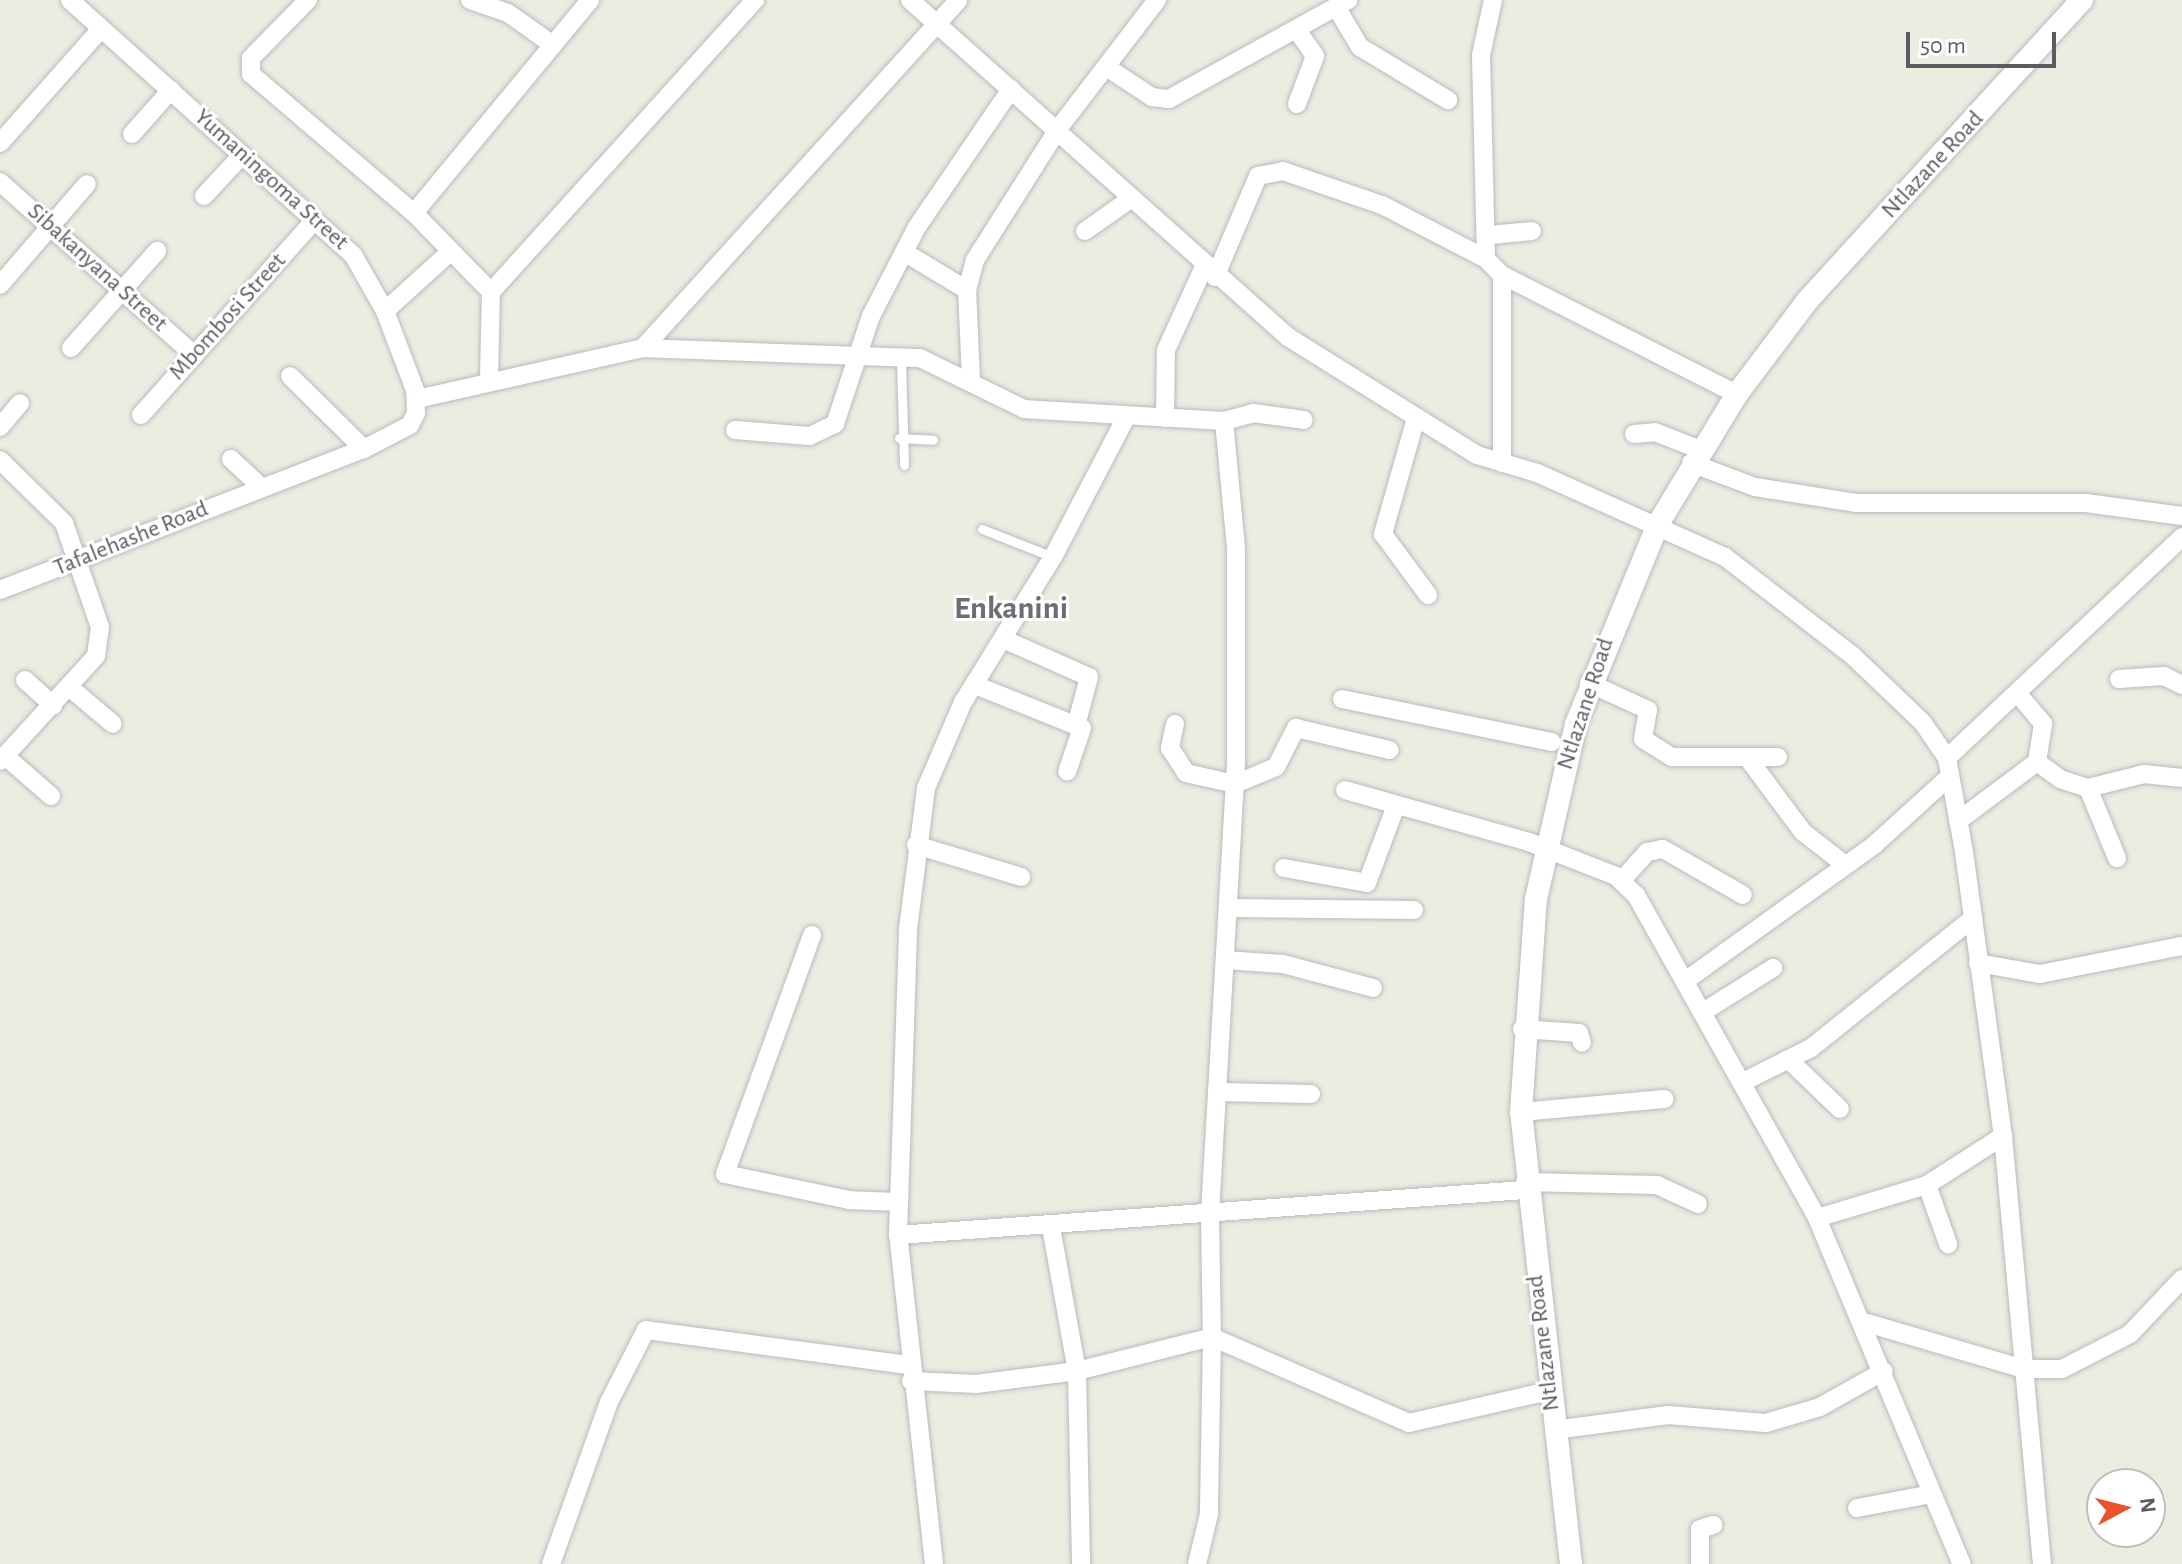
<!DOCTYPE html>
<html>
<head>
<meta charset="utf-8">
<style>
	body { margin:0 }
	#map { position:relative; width:2182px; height:1564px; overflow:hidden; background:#edece1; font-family:"Alegreya Sans",sans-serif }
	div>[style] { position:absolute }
	.roads { filter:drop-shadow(0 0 2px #b9bac0) drop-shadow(0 0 2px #b9bac0) }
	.service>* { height:9px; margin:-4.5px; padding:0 4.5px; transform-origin:4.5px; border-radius:4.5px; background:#fff }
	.minor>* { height:18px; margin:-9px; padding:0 9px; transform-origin:9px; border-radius:9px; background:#fff }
	.tertiary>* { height:22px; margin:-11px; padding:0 11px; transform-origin:11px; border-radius:11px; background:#fff }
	span { translate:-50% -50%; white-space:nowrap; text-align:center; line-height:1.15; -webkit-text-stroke:6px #fff; paint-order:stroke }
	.street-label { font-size:24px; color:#5a5c62 }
	.district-label { font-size:32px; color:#6b6e74; font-weight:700 }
	.north { position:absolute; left:2086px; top:1468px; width:80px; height:80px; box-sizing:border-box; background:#fff; border:2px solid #bdbec0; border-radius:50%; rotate:83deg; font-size:22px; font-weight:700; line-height:32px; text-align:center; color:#5a5c62 }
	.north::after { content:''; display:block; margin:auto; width:28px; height:36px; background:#ea532a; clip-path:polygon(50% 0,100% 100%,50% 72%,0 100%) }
	.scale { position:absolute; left:1906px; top:32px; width:150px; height:36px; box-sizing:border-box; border:4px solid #5a5c62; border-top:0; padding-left:10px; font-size:24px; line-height:28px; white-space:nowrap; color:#5a5c62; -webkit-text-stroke:6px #fff; paint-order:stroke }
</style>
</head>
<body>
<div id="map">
	<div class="roads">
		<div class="service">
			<div style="left:901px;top:361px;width:104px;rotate:88.3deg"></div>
			<div style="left:899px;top:438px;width:34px;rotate:3deg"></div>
			<div style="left:982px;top:529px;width:76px;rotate:21.5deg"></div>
		</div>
		<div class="minor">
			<div style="left:308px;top:0;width:81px;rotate:134.5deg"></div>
			<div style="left:251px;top:58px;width:16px;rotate:90deg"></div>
			<div style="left:251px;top:74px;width:214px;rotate:40.5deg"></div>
			<div style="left:414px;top:213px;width:110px;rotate:45.7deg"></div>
			<div style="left:470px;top:0;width:40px;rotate:18.9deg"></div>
			<div style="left:508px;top:13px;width:52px;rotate:35.5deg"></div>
			<div style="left:910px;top:0;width:506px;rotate:41.72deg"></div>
			<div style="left:1288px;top:337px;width:223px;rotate:32deg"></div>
			<div style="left:1477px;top:455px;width:63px;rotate:16.7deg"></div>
			<div style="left:1537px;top:473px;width:206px;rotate:24.1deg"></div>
			<div style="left:1725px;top:557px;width:162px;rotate:37.7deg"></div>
			<div style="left:1853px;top:656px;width:97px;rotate:43.7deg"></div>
			<div style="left:1923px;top:723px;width:42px;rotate:55.6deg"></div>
			<div style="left:1947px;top:758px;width:96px;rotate:79.7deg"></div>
			<div style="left:1964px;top:852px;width:287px;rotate:82.2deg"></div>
			<div style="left:2003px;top:1136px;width:430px;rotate:84.8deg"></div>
			<div style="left:1336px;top:7px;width:47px;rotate:59deg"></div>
			<div style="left:1360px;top:47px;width:103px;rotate:31.1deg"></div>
			<div style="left:1108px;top:68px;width:53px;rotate:33.4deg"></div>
			<div style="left:1152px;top:97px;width:17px;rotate:7deg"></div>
			<div style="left:1169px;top:99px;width:205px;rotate:-28.9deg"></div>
			<div style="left:1297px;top:104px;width:51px;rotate:-69.4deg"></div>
			<div style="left:1315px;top:56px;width:32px;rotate:-125deg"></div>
			<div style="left:132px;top:134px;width:59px;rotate:-48.4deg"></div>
			<div style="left:0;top:143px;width:152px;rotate:-48.5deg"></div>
			<div style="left:0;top:182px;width:260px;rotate:41.7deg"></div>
			<div style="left:204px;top:196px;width:56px;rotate:-47.2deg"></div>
			<div style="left:414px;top:213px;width:276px;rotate:-50.4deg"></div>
			<div style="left:1085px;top:231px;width:57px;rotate:-35.1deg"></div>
			<div style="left:1490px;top:235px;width:42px;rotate:-5.4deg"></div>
			<div style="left:904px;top:252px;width:74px;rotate:31.1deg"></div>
			<div style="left:1486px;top:259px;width:204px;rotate:-91.4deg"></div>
			<div style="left:1481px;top:55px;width:56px;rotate:-77.7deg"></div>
			<div style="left:1502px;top:275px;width:188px;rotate:90deg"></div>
			<div style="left:1215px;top:277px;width:110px;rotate:-66.9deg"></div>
			<div style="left:1258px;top:176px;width:25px;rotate:-11deg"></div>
			<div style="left:1283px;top:171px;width:105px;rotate:19deg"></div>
			<div style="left:1382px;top:205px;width:117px;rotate:27.4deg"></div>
			<div style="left:1486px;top:259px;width:23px;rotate:45deg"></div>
			<div style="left:1502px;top:275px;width:263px;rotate:26.9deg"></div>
			<div style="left:0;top:285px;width:133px;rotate:-49.3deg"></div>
			<div style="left:385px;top:311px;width:86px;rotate:-42.2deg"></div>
			<div style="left:71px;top:348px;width:130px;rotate:-48.4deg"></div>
			<div style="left:643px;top:348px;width:277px;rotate:2.1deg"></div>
			<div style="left:920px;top:358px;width:116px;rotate:26.1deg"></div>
			<div style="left:1024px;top:409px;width:200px;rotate:3.4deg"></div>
			<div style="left:1224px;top:421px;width:129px;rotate:84.6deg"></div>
			<div style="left:1236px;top:549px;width:214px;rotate:90deg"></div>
			<div style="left:1236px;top:763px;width:453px;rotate:93.3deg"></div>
			<div style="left:1210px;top:1215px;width:122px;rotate:89.1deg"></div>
			<div style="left:1212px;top:1337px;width:215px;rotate:23.6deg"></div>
			<div style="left:1409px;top:1423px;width:144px;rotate:-12.9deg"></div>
			<div style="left:290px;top:376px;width:104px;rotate:44.6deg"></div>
			<div style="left:489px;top:379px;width:87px;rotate:-88.7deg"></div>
			<div style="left:491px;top:292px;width:394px;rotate:-47.9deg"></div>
			<div style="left:971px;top:380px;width:90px;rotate:-92.5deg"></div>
			<div style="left:967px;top:290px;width:31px;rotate:-75deg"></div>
			<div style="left:975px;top:260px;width:155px;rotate:-57.6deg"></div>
			<div style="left:1058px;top:129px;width:163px;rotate:-52.5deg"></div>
			<div style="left:417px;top:399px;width:232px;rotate:-12.7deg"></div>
			<div style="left:643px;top:348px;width:469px;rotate:-47.8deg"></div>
			<div style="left:141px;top:415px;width:261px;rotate:-48.3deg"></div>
			<div style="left:1165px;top:418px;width:68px;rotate:-89.2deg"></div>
			<div style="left:1166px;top:350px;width:91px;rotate:-65.4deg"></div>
			<div style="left:1416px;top:418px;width:121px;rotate:105.9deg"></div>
			<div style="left:1383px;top:534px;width:76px;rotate:53.6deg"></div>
			<div style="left:1224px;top:421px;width:30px;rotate:-15deg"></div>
			<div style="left:1253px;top:413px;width:51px;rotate:7.8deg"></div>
			<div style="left:0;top:427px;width:31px;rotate:-50deg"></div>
			<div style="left:735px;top:430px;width:75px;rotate:4.6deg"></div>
			<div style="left:810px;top:436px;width:28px;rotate:-26deg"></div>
			<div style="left:835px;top:424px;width:114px;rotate:-71.6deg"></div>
			<div style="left:871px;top:316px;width:100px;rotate:-62.7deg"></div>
			<div style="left:917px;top:227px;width:167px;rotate:-55.7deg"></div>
			<div style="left:1634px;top:434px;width:21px;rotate:-5deg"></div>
			<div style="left:1655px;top:432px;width:46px;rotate:21.6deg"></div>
			<div style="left:231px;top:459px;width:41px;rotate:43deg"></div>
			<div style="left:0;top:460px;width:90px;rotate:44.5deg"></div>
			<div style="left:64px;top:523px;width:110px;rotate:70.9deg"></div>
			<div style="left:100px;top:627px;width:29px;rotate:98deg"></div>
			<div style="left:96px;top:656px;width:142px;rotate:132.4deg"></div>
			<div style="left:1691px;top:463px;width:68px;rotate:20.6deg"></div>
			<div style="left:1755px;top:487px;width:102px;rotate:9deg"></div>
			<div style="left:1856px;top:503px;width:230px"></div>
			<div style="left:2086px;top:503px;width:97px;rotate:7.7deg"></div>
			<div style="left:0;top:590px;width:390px;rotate:-21.2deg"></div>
			<div style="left:364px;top:449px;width:52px;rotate:-27.6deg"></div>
			<div style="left:410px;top:425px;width:13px;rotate:-63deg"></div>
			<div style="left:416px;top:413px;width:23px;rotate:-92deg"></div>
			<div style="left:415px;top:390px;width:85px;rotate:-110.8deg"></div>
			<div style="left:385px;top:311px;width:64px;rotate:-119.7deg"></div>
			<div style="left:353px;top:255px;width:381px;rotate:-138deg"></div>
			<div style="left:1003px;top:639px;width:94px;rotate:23.8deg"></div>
			<div style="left:1089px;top:677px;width:51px;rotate:104.9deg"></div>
			<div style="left:2119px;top:679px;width:45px;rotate:-3.8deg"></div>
			<div style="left:2164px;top:676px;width:20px;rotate:27deg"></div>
			<div style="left:25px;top:680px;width:38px;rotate:42deg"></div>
			<div style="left:1589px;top:683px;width:65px;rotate:24.6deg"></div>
			<div style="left:1648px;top:710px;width:29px;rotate:100deg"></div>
			<div style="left:1643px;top:739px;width:34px;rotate:32deg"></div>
			<div style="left:1672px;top:757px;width:106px"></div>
			<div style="left:975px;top:685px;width:115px;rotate:21.9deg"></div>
			<div style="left:1082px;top:728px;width:46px;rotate:108.8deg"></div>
			<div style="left:69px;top:687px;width:57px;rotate:40.1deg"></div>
			<div style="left:2019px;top:695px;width:38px;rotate:50deg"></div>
			<div style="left:2043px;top:724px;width:38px;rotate:99deg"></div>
			<div style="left:2037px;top:762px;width:29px;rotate:36deg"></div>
			<div style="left:2060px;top:779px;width:29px;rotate:18deg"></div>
			<div style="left:2088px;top:788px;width:58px;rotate:-14deg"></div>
			<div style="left:2144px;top:774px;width:38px;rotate:6deg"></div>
			<div style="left:1342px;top:699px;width:214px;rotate:11.6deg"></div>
			<div style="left:1175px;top:724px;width:25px;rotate:102deg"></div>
			<div style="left:1170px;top:748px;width:30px;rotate:57deg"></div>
			<div style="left:1186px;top:773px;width:50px;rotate:12.7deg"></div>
			<div style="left:1235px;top:784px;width:44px;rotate:-22.5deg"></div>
			<div style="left:1276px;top:767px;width:44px;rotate:-62.9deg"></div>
			<div style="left:1296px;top:728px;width:96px;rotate:13.3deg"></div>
			<div style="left:5px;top:756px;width:61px;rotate:41deg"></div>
			<div style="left:1947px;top:758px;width:323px;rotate:-43.2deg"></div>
			<div style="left:1750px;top:761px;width:89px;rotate:53.3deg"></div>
			<div style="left:1803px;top:832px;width:52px;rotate:38deg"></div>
			<div style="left:2088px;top:788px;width:76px;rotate:67.5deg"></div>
			<div style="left:1345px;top:790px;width:191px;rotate:15.8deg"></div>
			<div style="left:1529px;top:842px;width:93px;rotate:21.3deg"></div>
			<div style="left:1616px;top:876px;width:28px;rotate:44deg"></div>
			<div style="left:1636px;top:895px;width:370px;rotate:60.7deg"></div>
			<div style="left:1817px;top:1218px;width:375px;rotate:67.3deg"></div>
			<div style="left:1958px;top:821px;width:99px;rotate:-36.8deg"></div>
			<div style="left:916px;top:845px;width:110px;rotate:16.9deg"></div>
			<div style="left:1284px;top:868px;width:84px;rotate:10.2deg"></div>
			<div style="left:1367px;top:883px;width:80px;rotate:-69.5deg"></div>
			<div style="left:1622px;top:880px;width:38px;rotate:-48deg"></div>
			<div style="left:1647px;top:852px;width:16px;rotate:-11deg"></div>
			<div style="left:1663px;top:849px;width:92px;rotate:29.9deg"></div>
			<div style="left:1228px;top:908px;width:186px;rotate:0.6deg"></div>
			<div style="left:812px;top:935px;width:254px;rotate:110deg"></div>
			<div style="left:725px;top:1174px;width:127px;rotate:11.8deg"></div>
			<div style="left:849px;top:1200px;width:50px;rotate:2.3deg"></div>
			<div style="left:1225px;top:960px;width:58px;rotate:3.9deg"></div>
			<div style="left:1283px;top:964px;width:93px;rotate:14.9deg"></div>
			<div style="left:1978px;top:963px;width:63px;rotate:10.1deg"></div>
			<div style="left:2040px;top:974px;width:145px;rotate:-11.2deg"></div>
			<div style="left:1685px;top:981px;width:233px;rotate:-35.7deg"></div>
			<div style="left:1874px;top:845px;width:101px;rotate:-42.2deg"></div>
			<div style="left:1703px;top:1012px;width:83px;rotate:-32.2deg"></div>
			<div style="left:1522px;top:1029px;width:57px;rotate:4deg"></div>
			<div style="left:1579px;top:1033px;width:10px;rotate:73deg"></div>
			<div style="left:1788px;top:1059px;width:72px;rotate:43.9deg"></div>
			<div style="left:1745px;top:1081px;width:74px;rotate:-26.6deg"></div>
			<div style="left:1811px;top:1048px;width:208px;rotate:-38.7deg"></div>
			<div style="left:1217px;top:1092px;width:94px;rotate:1.2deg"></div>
			<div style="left:1521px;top:1112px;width:144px;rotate:-5.2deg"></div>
			<div style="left:1525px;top:1182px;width:132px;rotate:1.3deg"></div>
			<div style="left:1657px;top:1185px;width:45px;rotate:24.9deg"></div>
			<div style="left:1927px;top:1185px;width:63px;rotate:70.4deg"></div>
			<div style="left:1817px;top:1218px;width:115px;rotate:-16.7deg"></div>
			<div style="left:1927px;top:1185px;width:90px;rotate:-32.8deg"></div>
			<div style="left:1051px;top:1227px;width:146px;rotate:79.8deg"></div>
			<div style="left:1077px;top:1371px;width:193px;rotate:88.8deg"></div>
			<div style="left:898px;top:1235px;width:306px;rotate:-88.1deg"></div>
			<div style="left:908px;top:929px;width:142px;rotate:-82.7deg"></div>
			<div style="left:926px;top:788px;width:94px;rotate:-66.7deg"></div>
			<div style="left:963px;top:702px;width:171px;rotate:-58.2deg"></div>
			<div style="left:1053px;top:557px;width:156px;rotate:-62.4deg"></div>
			<div style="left:1867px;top:1323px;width:164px;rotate:16.3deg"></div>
			<div style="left:2024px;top:1369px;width:38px"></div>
			<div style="left:2062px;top:1369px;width:76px;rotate:-27.2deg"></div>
			<div style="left:2130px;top:1334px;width:76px;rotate:-46.6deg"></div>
			<div style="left:911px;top:1381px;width:65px;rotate:2.6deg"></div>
			<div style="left:976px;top:1384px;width:102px;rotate:-7.3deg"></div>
			<div style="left:1077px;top:1371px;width:139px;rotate:-14.1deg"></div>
			<div style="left:1212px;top:1337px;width:177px;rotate:91deg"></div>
			<div style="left:1209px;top:1514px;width:51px;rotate:103.5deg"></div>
			<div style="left:1554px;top:1430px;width:115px;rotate:-7.5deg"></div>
			<div style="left:1668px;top:1415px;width:98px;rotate:4.7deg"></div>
			<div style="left:1766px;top:1423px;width:56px;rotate:-16.5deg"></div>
			<div style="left:1820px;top:1407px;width:73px;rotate:-29.4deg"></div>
			<div style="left:1857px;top:1508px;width:76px;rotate:-10.6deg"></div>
			<div style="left:551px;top:1564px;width:172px;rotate:-70.3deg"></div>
			<div style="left:609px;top:1402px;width:81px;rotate:-62.8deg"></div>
			<div style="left:646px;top:1330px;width:265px;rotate:7.6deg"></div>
			<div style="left:934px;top:1564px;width:331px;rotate:-96.2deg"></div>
			<div style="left:898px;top:1235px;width:629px;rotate:-4.11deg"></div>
			<div style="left:1700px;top:1564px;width:35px;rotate:-90deg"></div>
			<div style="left:1700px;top:1529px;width:14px;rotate:-17deg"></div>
		</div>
		<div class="tertiary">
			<div style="left:1571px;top:1564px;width:455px;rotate:-96.3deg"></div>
			<div style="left:1521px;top:1112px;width:214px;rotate:-86deg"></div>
			<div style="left:1536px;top:899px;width:180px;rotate:-77.1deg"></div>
			<div style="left:1576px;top:724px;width:216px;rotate:-67.7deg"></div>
			<div style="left:1658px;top:524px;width:152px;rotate:-58.7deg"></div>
			<div style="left:1737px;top:394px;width:116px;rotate:-53deg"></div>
			<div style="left:1807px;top:301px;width:408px;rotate:-47.6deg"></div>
		</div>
	</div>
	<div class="street-label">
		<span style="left:1933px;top:165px;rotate:-47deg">Ntlazane Road</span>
		<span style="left:271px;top:180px;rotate:42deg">Yumaningoma Street</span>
		<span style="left:97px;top:268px;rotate:42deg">Sibakanyana Street</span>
		<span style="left:228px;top:317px;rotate:-48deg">Mbombosi Street</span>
		<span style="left:131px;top:539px;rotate:-22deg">Tafalehashe Road</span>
		<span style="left:1586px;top:704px;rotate:-72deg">Ntlazane Road</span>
		<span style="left:1544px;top:1343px;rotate:-97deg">Ntlazane Road</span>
	</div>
	<div class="district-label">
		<span style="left:1011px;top:608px">Enkanini</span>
	</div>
	<div class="north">N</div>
	<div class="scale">50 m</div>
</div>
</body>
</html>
